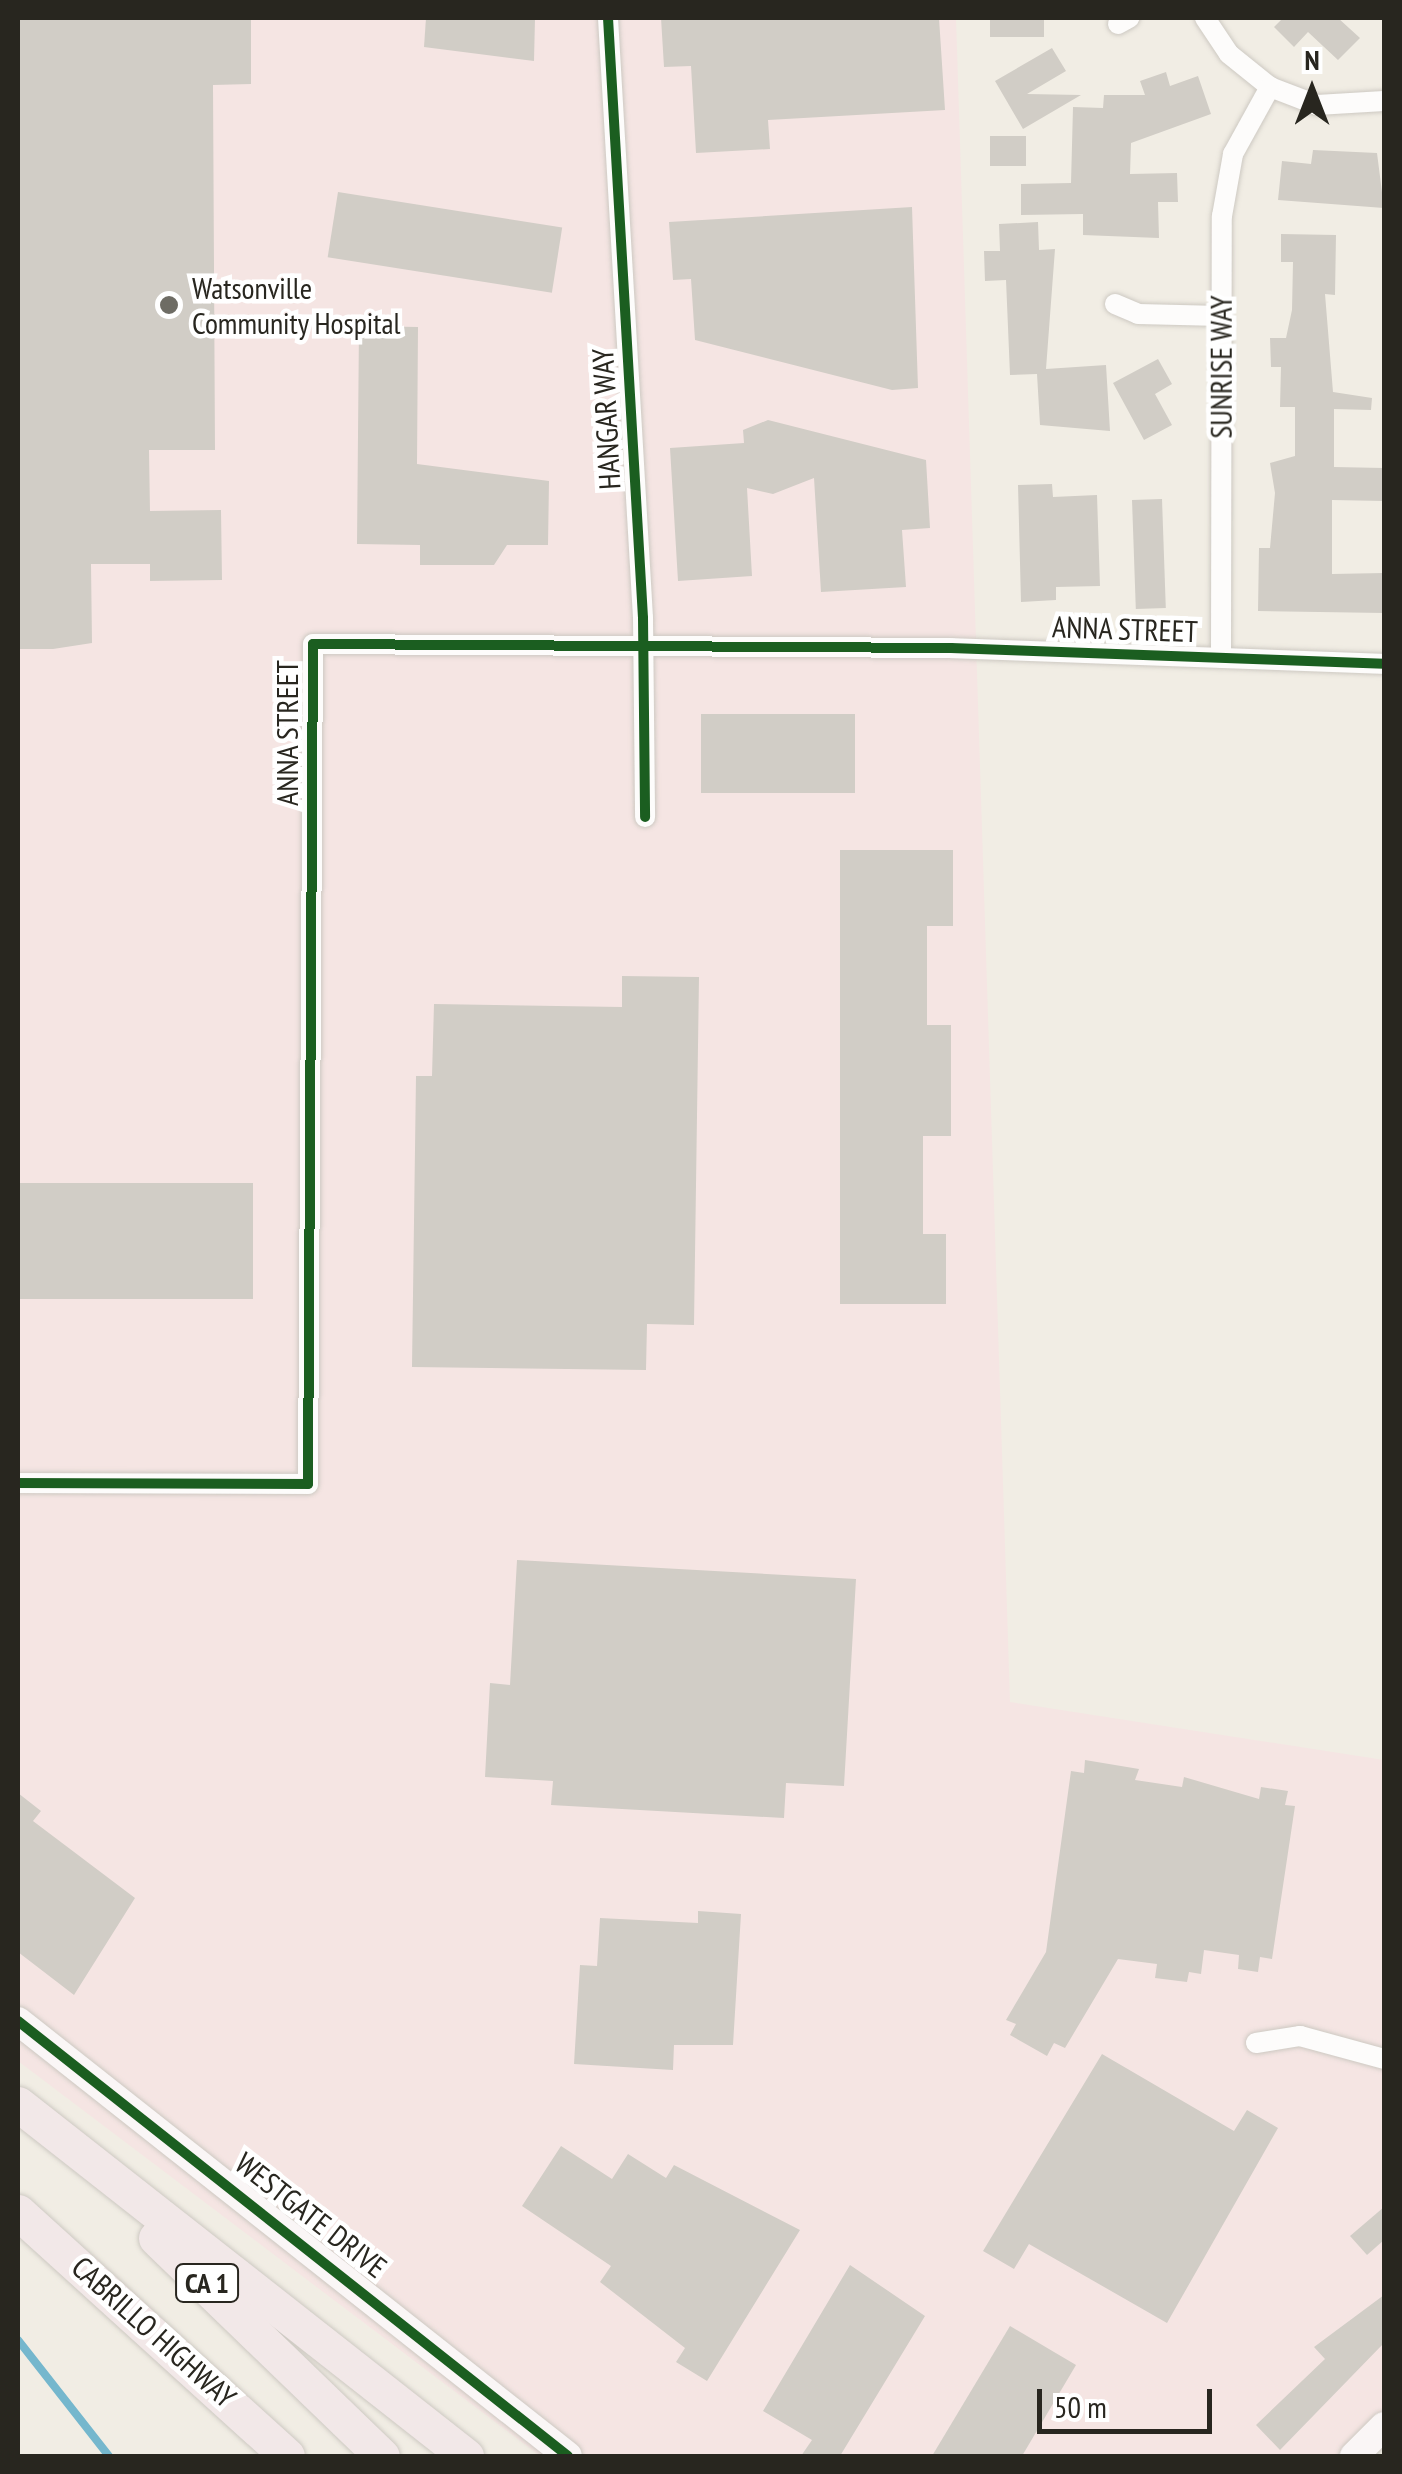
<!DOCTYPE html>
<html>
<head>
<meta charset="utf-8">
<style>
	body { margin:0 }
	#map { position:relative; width:1402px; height:2474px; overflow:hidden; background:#f1ede4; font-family:"PT Sans Narrow",sans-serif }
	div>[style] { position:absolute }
	.industrial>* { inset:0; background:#f5e5e3 }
	.stream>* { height:8px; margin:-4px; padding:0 4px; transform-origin:4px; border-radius:4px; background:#75b7cd }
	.building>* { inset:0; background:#d1cdc6; transform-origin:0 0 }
	.roads { filter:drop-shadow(0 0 2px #cdc9c2) drop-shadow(0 0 2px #cdc9c2) }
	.street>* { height:20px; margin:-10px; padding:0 10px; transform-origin:10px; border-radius:10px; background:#fdfcfb }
	.secondary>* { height:28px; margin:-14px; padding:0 14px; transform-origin:14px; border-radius:14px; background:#faf6f6 }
	.highway>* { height:35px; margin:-17.5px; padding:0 17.5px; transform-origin:17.5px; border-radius:17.5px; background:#f2e8e8 }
	.cycleway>* { height:10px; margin:-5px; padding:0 5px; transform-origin:5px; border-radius:5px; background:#1b5e20 }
	.dots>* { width:28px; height:28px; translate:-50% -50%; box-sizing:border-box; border:5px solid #fff; border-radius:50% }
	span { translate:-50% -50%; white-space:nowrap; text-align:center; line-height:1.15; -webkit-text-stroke:9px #fff; paint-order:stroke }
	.shield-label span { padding:2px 8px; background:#fff; border:2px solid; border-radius:8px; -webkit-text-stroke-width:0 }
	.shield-label { font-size:28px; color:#28261f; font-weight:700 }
	.poi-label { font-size:30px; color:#28261f }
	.left { translate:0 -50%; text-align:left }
	.street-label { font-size:30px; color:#28261f }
	.frame { position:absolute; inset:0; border:20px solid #28261f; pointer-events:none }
	.north { position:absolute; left:1262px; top:40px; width:100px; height:100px; -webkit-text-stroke:8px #fff; paint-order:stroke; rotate:0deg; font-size:28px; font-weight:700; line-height:40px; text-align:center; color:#28261f }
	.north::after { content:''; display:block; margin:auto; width:35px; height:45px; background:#28261f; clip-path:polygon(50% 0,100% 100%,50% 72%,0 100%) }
	.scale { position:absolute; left:1037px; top:2389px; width:175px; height:45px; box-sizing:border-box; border:5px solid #28261f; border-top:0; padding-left:12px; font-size:30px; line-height:35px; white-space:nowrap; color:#28261f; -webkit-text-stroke:8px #fff; paint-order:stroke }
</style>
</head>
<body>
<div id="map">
	<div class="industrial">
		<div style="clip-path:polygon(18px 18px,956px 18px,1010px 1702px,1384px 1760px,1384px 2439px,1367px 2456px,540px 2456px,18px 2061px)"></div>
	</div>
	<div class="stream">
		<div style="left:18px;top:2340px;width:147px;rotate:51.9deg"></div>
	</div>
	<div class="building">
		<div style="clip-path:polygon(18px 18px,251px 18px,251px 84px,213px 85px,215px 450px,149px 450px,150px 511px,221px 510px,222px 580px,150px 581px,150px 564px,91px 564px,92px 643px,53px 649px,18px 649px)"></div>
		<div style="clip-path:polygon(426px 18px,535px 18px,534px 61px,424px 47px)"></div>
		<div style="clip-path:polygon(661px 18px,939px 18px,945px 110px,768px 120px,770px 149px,696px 153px,691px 66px,664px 67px)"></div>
		<div style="left:990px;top:18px;width:54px;height:19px"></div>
		<div style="clip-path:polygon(1283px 18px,1338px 18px,1360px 38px,1338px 60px,1308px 32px,1294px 47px,1274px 27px)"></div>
		<div style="clip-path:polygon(1052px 48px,1066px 71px,1027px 94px,1081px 95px,1023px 129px,995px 81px)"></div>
		<div style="clip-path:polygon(1166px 72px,1170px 86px,1198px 76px,1211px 114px,1131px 143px,1130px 174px,1177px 173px,1178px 202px,1158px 202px,1159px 238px,1083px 235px,1083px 214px,1021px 215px,1021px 184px,1071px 183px,1073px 107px,1103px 108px,1104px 95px,1145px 95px,1140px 81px)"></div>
		<div style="left:990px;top:136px;width:36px;height:30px"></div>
		<div style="clip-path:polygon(1313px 150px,1377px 153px,1384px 208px,1278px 200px,1282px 161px,1311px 164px)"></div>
		<div style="left:338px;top:192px;width:227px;height:66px;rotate:9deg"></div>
		<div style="clip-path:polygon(912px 207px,918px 388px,892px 390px,695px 340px,691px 279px,673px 280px,669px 222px)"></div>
		<div style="clip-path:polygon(1038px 222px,1039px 250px,1055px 249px,1046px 369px,1106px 365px,1110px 431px,1040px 425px,1037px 374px,1010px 375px,1006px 280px,985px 281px,984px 251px,1000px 251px,999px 224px)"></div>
		<div style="clip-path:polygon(1281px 234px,1336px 235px,1335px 295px,1325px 294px,1333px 392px,1372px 398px,1371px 410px,1334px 409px,1334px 467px,1384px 468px,1384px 501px,1332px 500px,1332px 574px,1384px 573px,1384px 613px,1258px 611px,1259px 548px,1270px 548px,1275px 493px,1270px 463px,1295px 456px,1295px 407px,1280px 407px,1281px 367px,1271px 367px,1270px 338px,1286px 338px,1292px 310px,1293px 262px,1281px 262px)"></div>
		<div style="clip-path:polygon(359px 326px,418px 327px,417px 464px,549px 481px,548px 545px,507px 545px,494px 565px,420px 565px,420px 545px,357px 544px)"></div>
		<div style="clip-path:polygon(1158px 359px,1172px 384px,1155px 394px,1172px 425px,1144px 440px,1113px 383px)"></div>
		<div style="clip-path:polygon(768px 420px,926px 460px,930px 528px,902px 530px,906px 587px,821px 592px,814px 478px,773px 494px,747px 488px,752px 576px,678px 581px,670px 448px,744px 443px,743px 430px)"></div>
		<div style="clip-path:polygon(1052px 484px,1053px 497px,1097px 495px,1100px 586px,1056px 587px,1056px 600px,1021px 602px,1018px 485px)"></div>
		<div style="left:1162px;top:499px;width:109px;height:30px;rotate:88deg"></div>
		<div style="left:701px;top:714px;width:154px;height:79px"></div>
		<div style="clip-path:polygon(840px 850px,953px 850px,953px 926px,927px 926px,927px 1025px,951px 1025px,951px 1136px,923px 1136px,923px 1234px,946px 1234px,946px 1304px,840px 1304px)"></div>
		<div style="clip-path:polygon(622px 976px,699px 977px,694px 1325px,647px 1324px,646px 1370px,412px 1367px,416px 1076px,432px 1076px,434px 1004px,622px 1007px)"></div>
		<div style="left:253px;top:1183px;width:116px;height:235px;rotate:90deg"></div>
		<div style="clip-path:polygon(517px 1560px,856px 1579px,844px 1786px,786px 1783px,784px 1818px,551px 1805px,553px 1781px,485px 1777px,490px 1683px,510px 1685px)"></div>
		<div style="clip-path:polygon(1085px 1760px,1139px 1769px,1135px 1780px,1182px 1787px,1184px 1777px,1259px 1799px,1261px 1787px,1288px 1791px,1285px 1805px,1295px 1806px,1272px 1959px,1260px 1957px,1258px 1972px,1238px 1969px,1239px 1955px,1204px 1950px,1201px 1974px,1189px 1972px,1187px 1982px,1155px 1978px,1157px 1964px,1118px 1959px,1065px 2048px,1054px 2043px,1047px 2056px,1010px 2035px,1016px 2024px,1006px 2020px,1046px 1952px,1071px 1771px,1084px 1773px)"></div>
		<div style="clip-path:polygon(18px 1793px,41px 1811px,33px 1821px,135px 1898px,74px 1995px,18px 1952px)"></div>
		<div style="clip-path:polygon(698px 1911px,741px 1914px,733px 2045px,674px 2045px,673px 2070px,574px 2064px,580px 1965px,597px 1966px,600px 1918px,698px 1923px)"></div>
		<div style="clip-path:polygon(1102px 2054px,1234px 2131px,1247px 2110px,1278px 2128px,1167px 2323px,1029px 2244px,1014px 2269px,983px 2251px)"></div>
		<div style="clip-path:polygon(561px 2146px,612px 2179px,628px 2154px,666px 2178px,674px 2165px,800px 2230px,707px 2381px,676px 2362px,685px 2348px,600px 2282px,611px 2266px,522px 2206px)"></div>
		<div style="clip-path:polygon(1384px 2207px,1384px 2240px,1367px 2255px,1350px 2236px)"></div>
		<div style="clip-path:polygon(850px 2265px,925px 2316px,840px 2456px,801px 2456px,812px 2440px,763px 2411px)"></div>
		<div style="clip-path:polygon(1384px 2295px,1384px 2343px,1280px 2450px,1256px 2425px,1325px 2359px,1314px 2347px)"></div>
		<div style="clip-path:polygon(1010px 2326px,1076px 2365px,1022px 2456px,932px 2456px)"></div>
	</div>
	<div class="roads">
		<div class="street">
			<div style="left:608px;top:18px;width:601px;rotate:86.66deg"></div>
			<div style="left:643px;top:618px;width:199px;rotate:89.4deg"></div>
			<div style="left:1205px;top:18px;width:43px;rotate:56.3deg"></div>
			<div style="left:1229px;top:54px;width:53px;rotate:38.8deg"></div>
			<div style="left:1270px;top:87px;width:50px;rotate:21deg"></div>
			<div style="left:1317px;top:105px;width:67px;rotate:-3.4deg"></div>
			<div style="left:1118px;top:24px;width:13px;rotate:-29deg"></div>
			<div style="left:1115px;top:304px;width:25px;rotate:23deg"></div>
			<div style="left:1138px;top:314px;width:83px;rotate:1.4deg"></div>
			<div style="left:1221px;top:658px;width:442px;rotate:-89.9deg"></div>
			<div style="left:1222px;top:216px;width:63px;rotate:-79.9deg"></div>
			<div style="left:1233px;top:154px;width:77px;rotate:-61.1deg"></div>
			<div style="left:18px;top:1483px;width:290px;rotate:0.2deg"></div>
			<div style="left:308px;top:1484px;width:840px;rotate:-89.66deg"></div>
			<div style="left:313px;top:644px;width:638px;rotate:0.36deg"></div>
			<div style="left:951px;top:648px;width:433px;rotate:2.1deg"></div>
			<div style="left:1256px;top:2043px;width:45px;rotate:-9deg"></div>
			<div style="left:1300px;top:2036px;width:87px;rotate:15.3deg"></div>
		</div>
		<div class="secondary">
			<div style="left:18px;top:2021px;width:701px;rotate:38.34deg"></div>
			<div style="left:1354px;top:2456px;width:42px;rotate:-45deg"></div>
		</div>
		<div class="highway">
			<div style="left:18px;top:2104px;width:570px;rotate:38.16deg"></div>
			<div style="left:18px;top:2212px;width:363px;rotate:42.2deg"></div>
			<div style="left:156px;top:2238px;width:314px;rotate:44deg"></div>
		</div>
	</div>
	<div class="cycleway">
		<div style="left:608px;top:18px;width:601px;rotate:86.66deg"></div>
		<div style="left:643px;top:618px;width:199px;rotate:89.4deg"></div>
		<div style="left:18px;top:1483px;width:290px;rotate:0.2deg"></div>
		<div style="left:308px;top:1484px;width:840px;rotate:-89.66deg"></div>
		<div style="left:313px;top:644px;width:638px;rotate:0.36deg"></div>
		<div style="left:951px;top:648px;width:433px;rotate:2.1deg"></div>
		<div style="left:18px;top:2021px;width:701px;rotate:38.34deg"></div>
	</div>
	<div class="dots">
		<div style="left:169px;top:305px;background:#6e6c64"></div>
	</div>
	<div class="shield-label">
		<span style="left:207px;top:2283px">CA 1</span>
	</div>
	<div class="poi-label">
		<span class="left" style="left:192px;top:305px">Watsonville<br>Community Hospital</span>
	</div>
	<div class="street-label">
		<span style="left:1221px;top:367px;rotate:-90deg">SUNRISE WAY</span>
		<span style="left:606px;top:419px;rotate:-93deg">HANGAR WAY</span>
		<span style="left:1125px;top:629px;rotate:2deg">ANNA STREET</span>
		<span style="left:287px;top:733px;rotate:-90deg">ANNA STREET</span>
		<span style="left:311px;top:2215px;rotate:38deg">WESTGATE DRIVE</span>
		<span style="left:154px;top:2332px;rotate:42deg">CABRILLO HIGHWAY</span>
	</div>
	<div class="frame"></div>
	<div class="north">N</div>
	<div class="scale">50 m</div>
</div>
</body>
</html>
